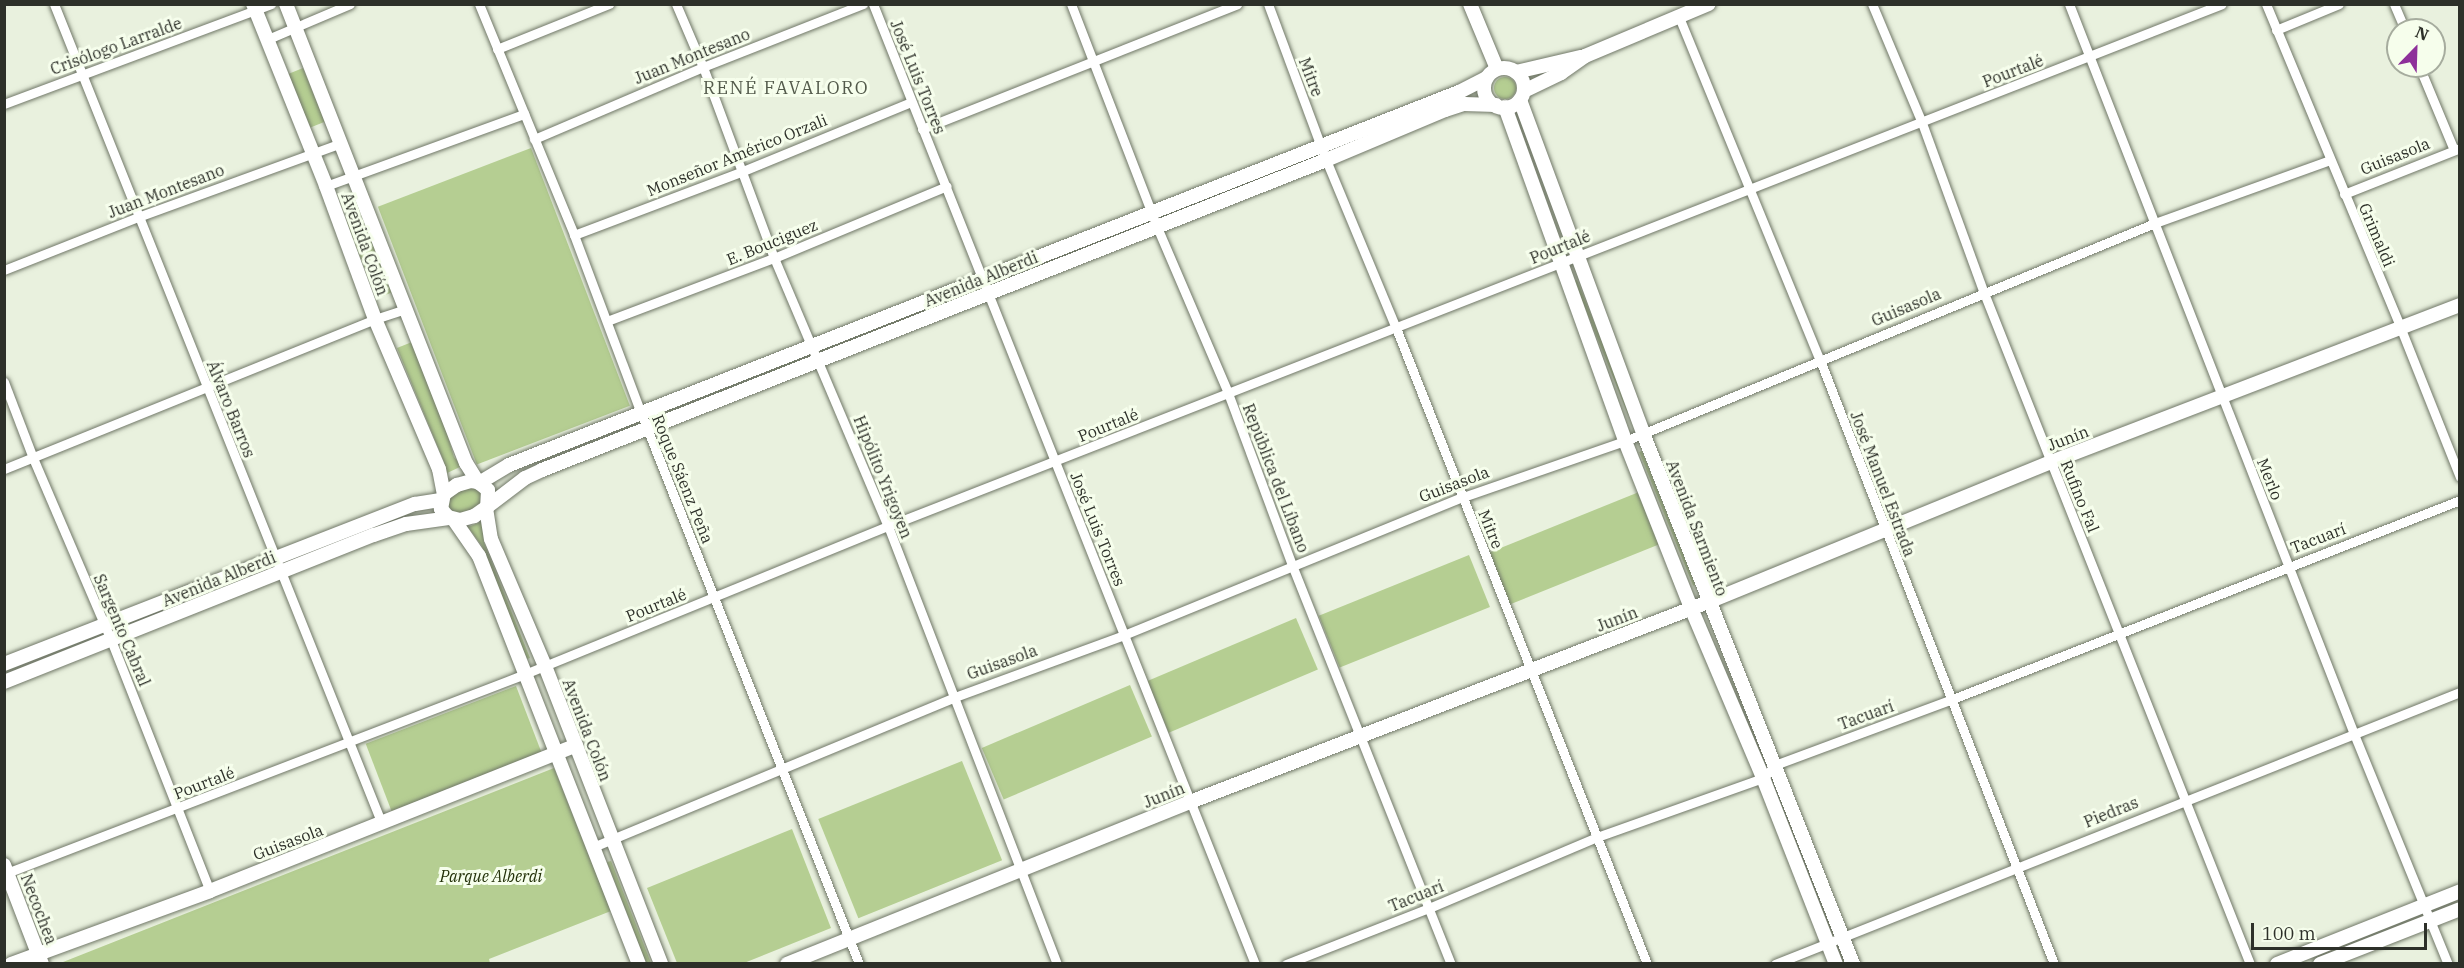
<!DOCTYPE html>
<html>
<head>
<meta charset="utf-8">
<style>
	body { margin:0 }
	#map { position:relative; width:2464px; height:968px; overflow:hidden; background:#e9f1de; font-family:"IBM Plex Serif",serif }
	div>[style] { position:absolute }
	.green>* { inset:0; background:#b5ce92; transform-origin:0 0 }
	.round { border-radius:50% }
	.roads { filter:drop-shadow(0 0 2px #707767) drop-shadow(0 0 2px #707767) }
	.street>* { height:9px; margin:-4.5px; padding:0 4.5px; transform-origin:4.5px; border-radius:4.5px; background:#fff }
	.secondary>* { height:14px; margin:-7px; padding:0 7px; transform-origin:7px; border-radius:7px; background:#fff }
	.secondary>.ring { margin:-7px; padding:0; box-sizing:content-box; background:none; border:14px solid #fff; border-radius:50% }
	span { translate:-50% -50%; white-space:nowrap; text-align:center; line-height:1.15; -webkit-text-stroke:6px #f6feec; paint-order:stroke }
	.street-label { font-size:16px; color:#2d3029 }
	.park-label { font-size:16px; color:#233109; font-style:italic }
	.neighbourhood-label { font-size:18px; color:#535a4b; letter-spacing:1.5px }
	.frame { position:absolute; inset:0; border:6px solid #2d3029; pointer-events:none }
	.north { position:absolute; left:2386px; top:18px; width:60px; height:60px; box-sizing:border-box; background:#f6feec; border:2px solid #a6ac9e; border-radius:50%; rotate:23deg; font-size:16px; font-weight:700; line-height:24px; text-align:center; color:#2d3029 }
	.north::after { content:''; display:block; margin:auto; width:21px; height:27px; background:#8e309a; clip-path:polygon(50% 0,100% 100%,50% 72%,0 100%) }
	.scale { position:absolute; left:2251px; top:923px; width:176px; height:27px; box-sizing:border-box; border:3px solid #2d3029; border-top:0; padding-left:8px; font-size:18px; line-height:21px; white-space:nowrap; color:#2d3029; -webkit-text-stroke:4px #f6feec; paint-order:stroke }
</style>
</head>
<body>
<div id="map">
	<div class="green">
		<div style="left:303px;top:68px;width:58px;height:16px;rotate:68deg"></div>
		<div class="round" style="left:1494px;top:77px;width:22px;height:22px"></div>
		<div style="left:531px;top:148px;width:276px;height:164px;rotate:69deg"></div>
		<div style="left:362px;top:216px;width:82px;height:17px;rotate:68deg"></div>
		<div style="left:1577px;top:280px;width:144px;height:3px;rotate:68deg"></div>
		<div style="clip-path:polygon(412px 342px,445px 426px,454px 457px,462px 466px,445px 474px,444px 462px,397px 348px)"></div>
		<div style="left:797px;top:358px;width:4px;height:151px;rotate:63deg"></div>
		<div style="left:1642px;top:451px;width:144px;height:3px;rotate:68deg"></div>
		<div style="clip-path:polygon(472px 486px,479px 487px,484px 498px,478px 507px,460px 515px,450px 513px,446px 502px,452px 494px)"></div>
		<div style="left:1639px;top:492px;width:56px;height:162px;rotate:68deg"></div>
		<div style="clip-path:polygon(483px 521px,484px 543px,530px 658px,527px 659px,482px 546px,468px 527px)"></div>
		<div style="left:1469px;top:555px;width:56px;height:162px;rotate:68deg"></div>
		<div style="left:1296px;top:618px;width:56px;height:162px;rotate:67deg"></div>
		<div style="left:1130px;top:685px;width:56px;height:161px;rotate:67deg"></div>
		<div style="left:516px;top:686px;width:72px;height:161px;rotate:69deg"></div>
		<div style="left:962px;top:761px;width:107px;height:155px;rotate:68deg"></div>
		<div style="clip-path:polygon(554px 768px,611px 911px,489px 959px,490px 963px,58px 964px)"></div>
		<div style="clip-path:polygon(792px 829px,831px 928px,744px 963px,677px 963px,647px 888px)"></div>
		<div style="clip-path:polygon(611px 861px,651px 963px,646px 963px,607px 862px)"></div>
	</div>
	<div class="roads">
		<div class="street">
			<div style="left:54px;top:4px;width:883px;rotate:68.2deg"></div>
			<div style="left:479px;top:4px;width:250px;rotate:67.6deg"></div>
			<div style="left:574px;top:235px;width:190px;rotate:69.4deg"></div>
			<div style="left:641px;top:413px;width:593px;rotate:68.41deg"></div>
			<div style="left:676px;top:4px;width:69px;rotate:66.8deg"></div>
			<div style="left:703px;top:67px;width:204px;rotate:69.6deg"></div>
			<div style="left:774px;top:258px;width:291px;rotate:67deg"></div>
			<div style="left:888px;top:526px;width:469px;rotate:68.9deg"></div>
			<div style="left:873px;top:4px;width:1033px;rotate:68.3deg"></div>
			<div style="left:1071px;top:4px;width:239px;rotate:68.9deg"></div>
			<div style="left:1157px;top:227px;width:181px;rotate:66.8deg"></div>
			<div style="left:1228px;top:393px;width:184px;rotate:69.6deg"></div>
			<div style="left:1292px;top:565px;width:430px;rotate:68.3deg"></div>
			<div style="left:1268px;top:4px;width:166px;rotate:69.6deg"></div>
			<div style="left:1326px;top:160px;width:182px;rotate:67.4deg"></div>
			<div style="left:1396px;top:328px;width:684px;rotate:68.46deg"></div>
			<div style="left:1872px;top:4px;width:129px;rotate:67.2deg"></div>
			<div style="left:1922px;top:123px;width:181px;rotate:70deg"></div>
			<div style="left:1984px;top:293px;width:722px;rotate:68.38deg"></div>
			<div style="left:2069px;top:4px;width:784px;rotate:68.67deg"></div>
			<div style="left:2354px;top:734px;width:248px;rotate:67.8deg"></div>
			<div style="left:2266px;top:4px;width:352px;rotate:67.4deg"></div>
			<div style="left:2401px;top:329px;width:159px;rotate:68.3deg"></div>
			<div style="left:2394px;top:4px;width:28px;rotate:67deg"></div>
			<div style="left:1679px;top:17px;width:371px;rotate:67.7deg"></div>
			<div style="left:1820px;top:360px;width:648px;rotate:68.82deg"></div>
			<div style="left:2276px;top:30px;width:68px;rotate:-22.4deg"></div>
			<div style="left:268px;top:39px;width:89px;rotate:-23.1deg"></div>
			<div style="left:497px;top:49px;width:121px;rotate:-21.9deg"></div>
			<div style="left:2419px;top:66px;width:91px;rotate:67.4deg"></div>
			<div style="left:4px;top:104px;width:285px;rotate:-20.5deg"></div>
			<div style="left:922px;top:129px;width:339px;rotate:-21.6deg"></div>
			<div style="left:534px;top:139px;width:184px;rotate:-23.1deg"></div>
			<div style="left:703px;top:67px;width:172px;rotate:-21.5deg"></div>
			<div style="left:326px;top:186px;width:211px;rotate:-20deg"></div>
			<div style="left:2344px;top:194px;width:125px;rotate:-21.6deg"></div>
			<div style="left:574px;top:235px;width:181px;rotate:-20.7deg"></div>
			<div style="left:743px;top:171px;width:182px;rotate:-22.3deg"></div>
			<div style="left:4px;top:270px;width:144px;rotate:-21.6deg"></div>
			<div style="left:138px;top:217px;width:214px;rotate:-20deg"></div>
			<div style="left:607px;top:321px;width:178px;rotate:-20.7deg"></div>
			<div style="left:774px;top:258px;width:187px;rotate:-22.6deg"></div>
			<div style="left:4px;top:382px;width:81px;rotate:69.1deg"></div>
			<div style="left:33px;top:458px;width:198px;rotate:66.8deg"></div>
			<div style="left:111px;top:640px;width:270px;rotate:68.5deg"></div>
			<div style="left:4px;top:469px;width:400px;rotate:-22deg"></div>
			<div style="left:375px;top:319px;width:33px;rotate:-18deg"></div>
			<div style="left:593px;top:847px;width:392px;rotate:-22.5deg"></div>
			<div style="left:955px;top:697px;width:180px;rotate:-20.1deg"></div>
			<div style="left:1124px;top:635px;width:366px;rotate:-22.2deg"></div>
			<div style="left:1463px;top:497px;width:171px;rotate:-19.1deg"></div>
			<div style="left:1625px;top:441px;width:573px;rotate:-22.36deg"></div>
			<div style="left:2155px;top:223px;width:186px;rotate:-19.8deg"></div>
			<div style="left:4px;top:874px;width:558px;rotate:-21deg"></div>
			<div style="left:525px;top:674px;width:392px;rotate:-22.2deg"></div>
			<div style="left:888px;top:526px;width:1432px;rotate:-21.37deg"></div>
			<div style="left:1286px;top:964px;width:154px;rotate:-21.4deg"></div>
			<div style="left:1429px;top:908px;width:182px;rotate:-22.9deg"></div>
			<div style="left:1597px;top:837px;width:176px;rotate:-19.6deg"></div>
			<div style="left:1763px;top:778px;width:18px;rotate:-47deg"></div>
			<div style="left:1775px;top:765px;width:187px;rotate:-20.4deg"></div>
			<div style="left:1950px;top:700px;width:548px;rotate:-21.41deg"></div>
			<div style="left:1775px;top:964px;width:737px;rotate:-21.66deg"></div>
		</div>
		<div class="secondary">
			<div style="left:253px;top:4px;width:196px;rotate:68.1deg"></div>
			<div style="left:326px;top:186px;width:142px;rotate:69.8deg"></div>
			<div style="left:375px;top:319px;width:163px;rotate:66.9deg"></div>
			<div style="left:439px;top:469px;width:25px;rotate:79deg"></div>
			<div style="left:286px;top:4px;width:493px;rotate:68.6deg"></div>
			<div style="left:466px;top:463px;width:22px;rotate:58deg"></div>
			<div style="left:1470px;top:4px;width:70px;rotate:67.4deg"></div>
			<div class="ring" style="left:1484px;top:68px;width:26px;height:26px"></div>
			<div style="left:1516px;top:72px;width:67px;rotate:-13deg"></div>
			<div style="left:1524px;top:91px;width:41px;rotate:-25.9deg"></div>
			<div style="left:1561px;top:73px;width:29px;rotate:-35deg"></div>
			<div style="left:1585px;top:56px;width:134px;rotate:-22.8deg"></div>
			<div style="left:1520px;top:100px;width:355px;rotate:69.7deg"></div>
			<div style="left:1643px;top:433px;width:571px;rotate:68.42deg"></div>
			<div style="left:1505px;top:107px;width:355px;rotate:70.2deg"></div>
			<div style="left:1625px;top:441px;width:180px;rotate:68.4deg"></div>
			<div style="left:1691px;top:608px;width:185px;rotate:67deg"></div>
			<div style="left:1763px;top:778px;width:200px;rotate:68.6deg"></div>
			<div style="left:471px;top:481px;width:7px;rotate:8deg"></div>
			<div style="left:478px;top:482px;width:13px;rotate:39deg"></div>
			<div style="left:488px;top:490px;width:17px;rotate:93deg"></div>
			<div style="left:487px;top:507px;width:16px;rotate:145deg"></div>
			<div style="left:474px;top:516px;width:15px;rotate:164deg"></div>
			<div style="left:460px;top:520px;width:12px;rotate:-166deg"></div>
			<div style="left:448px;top:517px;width:11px;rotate:-131deg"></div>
			<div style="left:441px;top:509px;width:15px;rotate:-79deg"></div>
			<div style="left:444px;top:494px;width:16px;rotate:-35deg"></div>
			<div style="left:457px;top:485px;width:15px;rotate:-16deg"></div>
			<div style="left:479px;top:483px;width:35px;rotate:-31deg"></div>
			<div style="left:509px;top:465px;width:1021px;rotate:-21.44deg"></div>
			<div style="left:1459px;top:92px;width:31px;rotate:-27deg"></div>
			<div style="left:487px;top:507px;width:48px;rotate:-37.3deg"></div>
			<div style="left:525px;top:478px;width:19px;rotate:-25deg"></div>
			<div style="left:542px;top:470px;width:843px;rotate:-21.57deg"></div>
			<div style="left:1326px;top:160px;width:129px;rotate:-22.8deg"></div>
			<div style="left:1445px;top:110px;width:20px;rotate:-18deg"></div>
			<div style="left:1464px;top:104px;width:32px;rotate:2deg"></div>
			<div style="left:486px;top:508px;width:31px;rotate:81deg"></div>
			<div style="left:491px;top:539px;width:138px;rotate:67deg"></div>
			<div style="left:545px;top:666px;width:320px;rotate:68.7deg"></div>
			<div style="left:454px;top:520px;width:44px;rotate:55.2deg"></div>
			<div style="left:479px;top:556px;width:438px;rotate:68.6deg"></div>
			<div style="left:4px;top:664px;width:441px;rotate:-21.3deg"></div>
			<div style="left:415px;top:504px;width:26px;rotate:-9deg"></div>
			<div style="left:4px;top:682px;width:398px;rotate:-21.7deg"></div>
			<div style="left:374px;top:535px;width:34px;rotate:-19deg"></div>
			<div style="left:406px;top:524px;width:43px;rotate:-7.9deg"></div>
			<div style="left:4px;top:865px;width:106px;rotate:69deg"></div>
			<div style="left:11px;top:964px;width:212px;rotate:-20.1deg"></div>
			<div style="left:210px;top:891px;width:394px;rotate:-21.7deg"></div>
			<div style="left:787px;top:964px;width:434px;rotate:-21.9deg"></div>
			<div style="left:1190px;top:802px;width:555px;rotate:-21.11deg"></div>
			<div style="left:1708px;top:602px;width:370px;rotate:-22.2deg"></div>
			<div style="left:2051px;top:462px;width:438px;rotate:-21deg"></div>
			<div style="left:2277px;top:964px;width:197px;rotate:-21.7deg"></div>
			<div style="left:2320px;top:964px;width:150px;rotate:-21.4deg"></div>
		</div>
	</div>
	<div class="street-label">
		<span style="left:116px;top:46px;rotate:-20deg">Crisólogo Larralde</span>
		<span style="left:692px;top:56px;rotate:-22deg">Juan Montesano</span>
		<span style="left:2013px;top:71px;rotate:-21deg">Pourtalé</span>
		<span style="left:918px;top:77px;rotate:68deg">José Luis Torres</span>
		<span style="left:1311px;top:77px;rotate:69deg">Mitre</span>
		<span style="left:737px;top:155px;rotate:-22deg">Monseñor Américo Orzali</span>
		<span style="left:2395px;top:156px;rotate:-22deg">Guisasola</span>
		<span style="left:166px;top:191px;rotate:-21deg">Juan Montesano</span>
		<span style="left:2377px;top:235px;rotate:67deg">Grimaldi</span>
		<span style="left:772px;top:242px;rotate:-22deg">E. Bouciguez</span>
		<span style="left:365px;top:244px;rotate:70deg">Avenida Colón</span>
		<span style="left:1560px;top:247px;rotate:-22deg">Pourtalé</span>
		<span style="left:981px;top:279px;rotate:-22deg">Avenida Alberdi</span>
		<span style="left:1906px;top:307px;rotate:-23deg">Guisasola</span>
		<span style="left:231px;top:409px;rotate:68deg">Álvaro Barros</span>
		<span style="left:1108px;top:425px;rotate:-22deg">Pourtalé</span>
		<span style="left:2068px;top:438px;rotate:-21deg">Junín</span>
		<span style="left:883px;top:477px;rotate:68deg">Hipólito Yrigoyen</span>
		<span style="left:1276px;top:478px;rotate:69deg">República del Líbano</span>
		<span style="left:683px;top:479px;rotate:68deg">Roque Sáenz Peña</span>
		<span style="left:2270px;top:479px;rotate:68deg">Merlo</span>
		<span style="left:1454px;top:484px;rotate:-21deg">Guisasola</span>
		<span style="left:1883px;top:484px;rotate:69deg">José Manuel Estrada</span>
		<span style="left:2080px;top:496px;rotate:68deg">Rufino Fal</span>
		<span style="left:1697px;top:528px;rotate:69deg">Avenida Sarmiento</span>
		<span style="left:1098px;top:529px;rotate:68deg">José Luis Torres</span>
		<span style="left:1491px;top:529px;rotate:68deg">Mitre</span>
		<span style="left:2318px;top:538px;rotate:-21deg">Tacuarí</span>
		<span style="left:219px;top:579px;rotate:-22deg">Avenida Alberdi</span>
		<span style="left:656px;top:605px;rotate:-22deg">Pourtalé</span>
		<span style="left:1617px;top:619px;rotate:-21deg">Junín</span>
		<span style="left:122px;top:630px;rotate:67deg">Sargento Cabral</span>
		<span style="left:1002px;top:662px;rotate:-20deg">Guisasola</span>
		<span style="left:1866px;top:715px;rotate:-20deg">Tacuarí</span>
		<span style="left:587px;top:730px;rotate:69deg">Avenida Colón</span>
		<span style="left:204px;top:783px;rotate:-21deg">Pourtalé</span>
		<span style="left:1164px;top:795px;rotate:-22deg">Junín</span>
		<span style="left:2111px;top:812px;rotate:-22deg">Piedras</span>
		<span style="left:288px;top:842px;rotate:-21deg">Guisasola</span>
		<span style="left:1416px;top:896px;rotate:-22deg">Tacuarí</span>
		<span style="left:39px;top:909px;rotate:69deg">Necochea</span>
	</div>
	<div class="park-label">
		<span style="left:491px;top:876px">Parque Alberdi</span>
	</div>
	<div class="neighbourhood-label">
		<span style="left:786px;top:88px">RENÉ FAVALORO</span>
	</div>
	<div class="frame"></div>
	<div class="north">N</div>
	<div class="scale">100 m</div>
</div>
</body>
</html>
